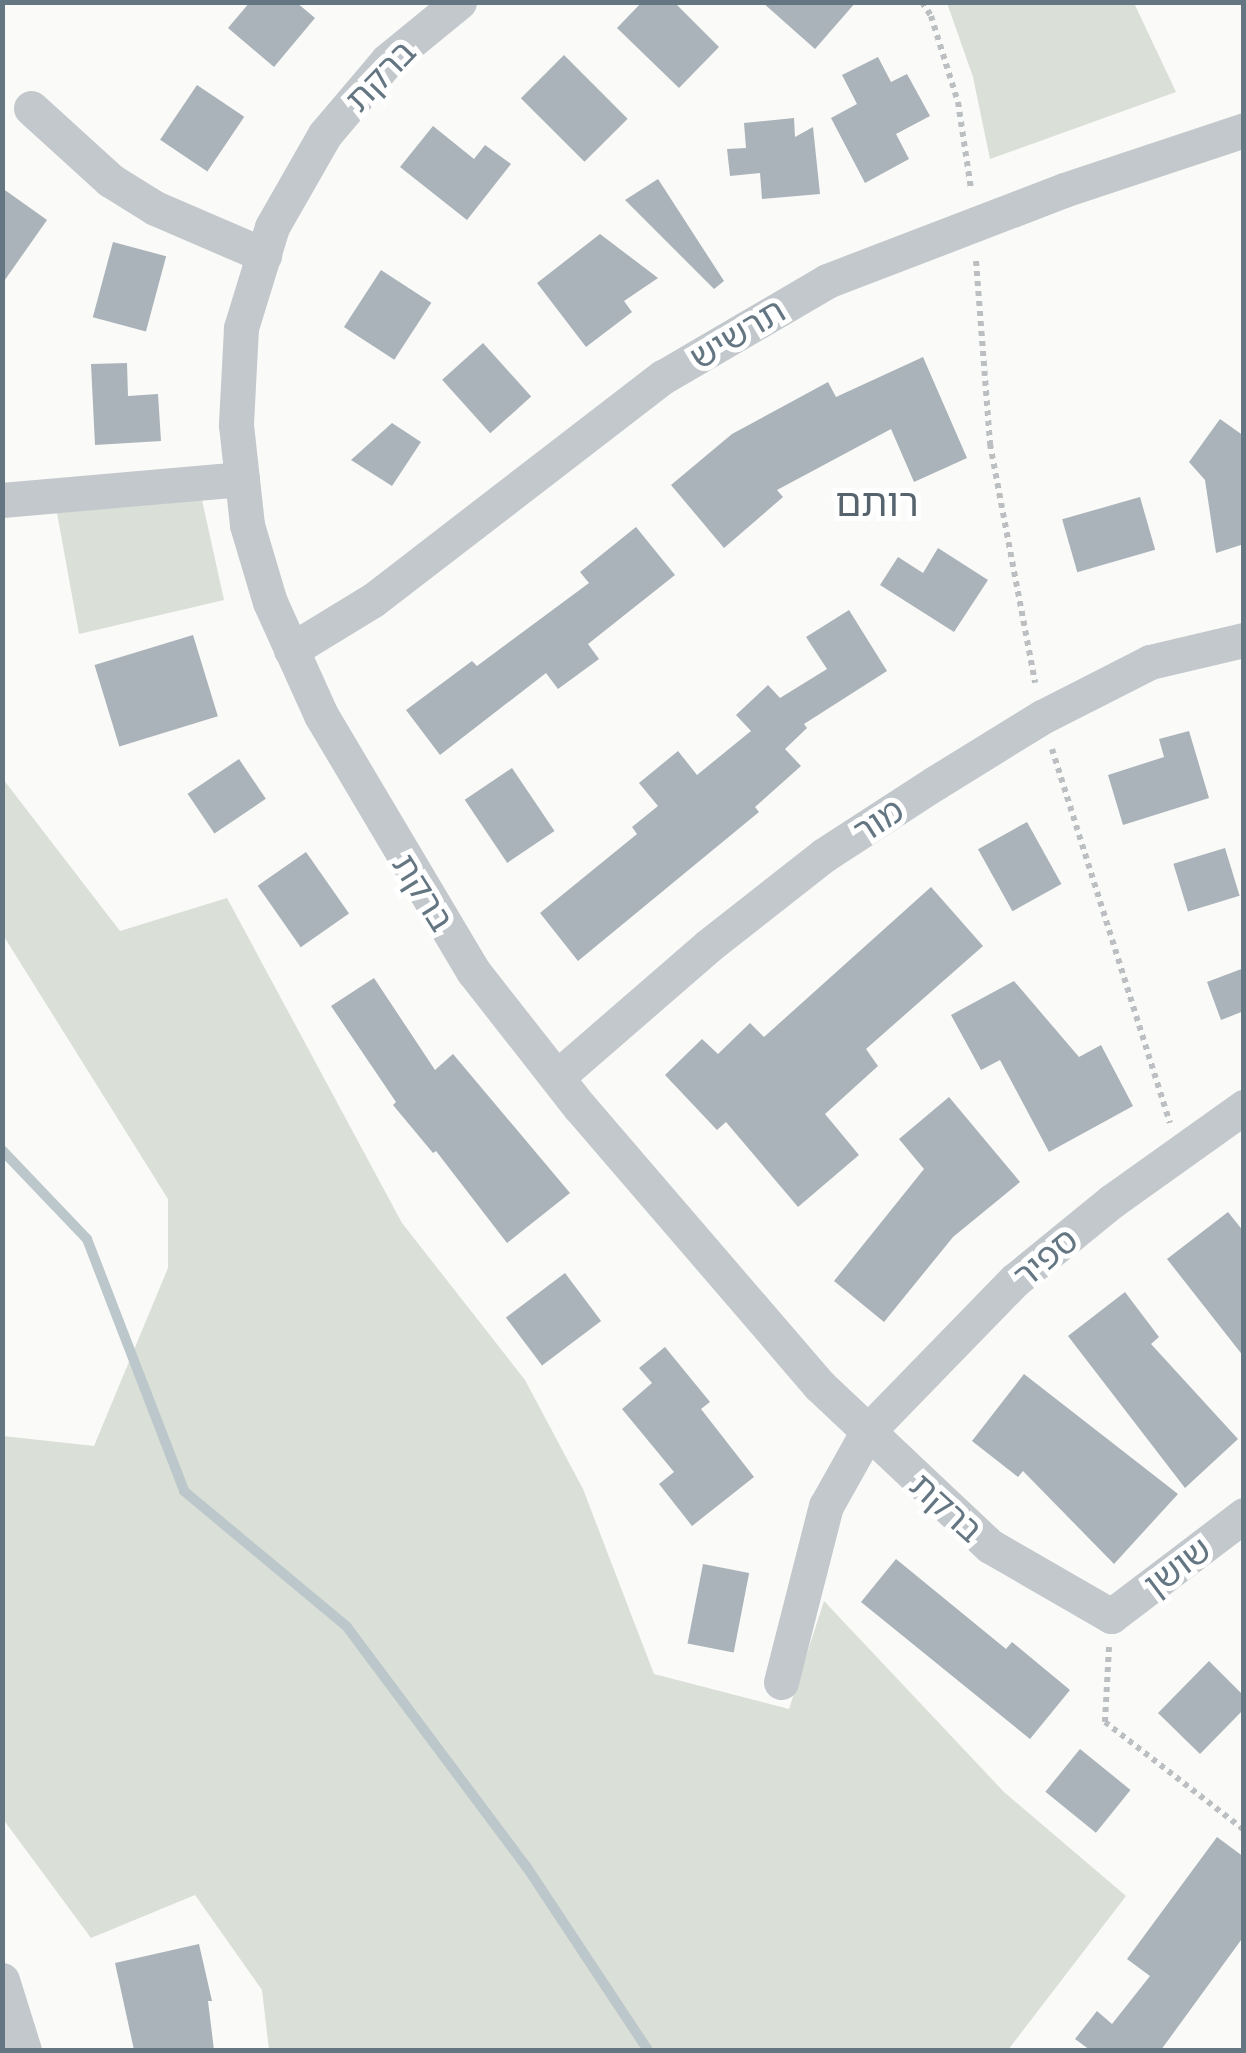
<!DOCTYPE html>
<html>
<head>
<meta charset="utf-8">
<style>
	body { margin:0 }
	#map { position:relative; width:1246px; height:2053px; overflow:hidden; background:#fafaf8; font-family:Ubuntu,"Noto Sans Hebrew",sans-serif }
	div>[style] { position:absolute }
	.green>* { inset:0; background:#dadfd7 }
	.stream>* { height:10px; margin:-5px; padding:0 5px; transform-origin:5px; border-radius:5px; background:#bbc7cb }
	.building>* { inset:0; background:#aab3b9; transform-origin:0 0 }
	.path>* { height:6px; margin-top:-3px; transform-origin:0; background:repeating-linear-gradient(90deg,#bbbfc2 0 5px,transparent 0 10px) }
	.street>* { height:35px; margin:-17.5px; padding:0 17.5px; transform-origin:17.5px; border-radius:17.5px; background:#c3c8cc }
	span { translate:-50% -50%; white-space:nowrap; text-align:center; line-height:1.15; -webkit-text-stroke:10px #fff; paint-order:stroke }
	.street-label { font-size:35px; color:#657683 }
	.neighbourhood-label { font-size:38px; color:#57646e }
	.frame { position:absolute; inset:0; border:5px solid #657683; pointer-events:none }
</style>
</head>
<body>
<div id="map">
	<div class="green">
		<div style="clip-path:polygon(947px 3px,1134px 3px,1176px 92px,990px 159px,973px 77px)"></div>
		<div style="clip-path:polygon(202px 500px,224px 600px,79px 634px,57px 513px)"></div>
		<div style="clip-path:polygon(3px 779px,120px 931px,227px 898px,402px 1223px,525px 1380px,583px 1489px,654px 1674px,789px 1709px,824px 1601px,1004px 1792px,1126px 1896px,1008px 2050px,269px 2050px,262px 1990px,195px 1895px,91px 1938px,3px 1819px,3px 1436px,94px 1446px,168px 1268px,168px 1199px,3px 935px)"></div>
	</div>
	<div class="stream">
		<div style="left:2px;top:1150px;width:123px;rotate:46.3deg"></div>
		<div style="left:87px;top:1239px;width:270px;rotate:68.9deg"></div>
		<div style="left:184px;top:1491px;width:212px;rotate:39.8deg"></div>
		<div style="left:347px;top:1627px;width:299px;rotate:53.2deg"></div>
		<div style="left:526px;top:1866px;width:221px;rotate:56.5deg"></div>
	</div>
	<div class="building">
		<div style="clip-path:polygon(250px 2px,296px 2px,315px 18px,274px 67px,228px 28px)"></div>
		<div style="clip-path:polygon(642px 2px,674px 2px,719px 47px,679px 88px,617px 28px)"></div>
		<div style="clip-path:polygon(762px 2px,856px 2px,815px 49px)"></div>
		<div style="left:564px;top:55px;width:90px;height:61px;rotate:45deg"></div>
		<div style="clip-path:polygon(878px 57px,891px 82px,907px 74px,930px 116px,896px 134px,909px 159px,865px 183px,831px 118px,857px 104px,842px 75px)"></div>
		<div style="left:197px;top:85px;width:57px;height:66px;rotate:34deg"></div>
		<div style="clip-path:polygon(794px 118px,795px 137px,813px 127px,820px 194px,762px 199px,760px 173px,730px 176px,727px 149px,746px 148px,744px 123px)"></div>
		<div style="clip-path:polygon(433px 126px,474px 159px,485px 145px,511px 164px,467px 220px,400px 167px)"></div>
		<div style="clip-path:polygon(658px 179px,724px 281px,714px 289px,625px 200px)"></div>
		<div style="clip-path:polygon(2px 188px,47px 220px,2px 284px)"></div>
		<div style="clip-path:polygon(600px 234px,658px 278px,624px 301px,632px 312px,586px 347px,537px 283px)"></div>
		<div style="left:113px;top:242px;width:55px;height:78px;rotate:15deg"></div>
		<div style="left:381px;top:270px;width:60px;height:68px;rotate:33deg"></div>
		<div style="left:483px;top:343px;width:72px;height:55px;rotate:48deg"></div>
		<div style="clip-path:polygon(923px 357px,967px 458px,914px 482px,891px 429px,777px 490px,783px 497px,724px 548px,671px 485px,732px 434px,828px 382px,836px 397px)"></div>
		<div style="clip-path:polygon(127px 363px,128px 396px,158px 394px,161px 441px,95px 445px,91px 364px)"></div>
		<div style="clip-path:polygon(1220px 419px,1244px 436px,1244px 544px,1216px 553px,1205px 480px,1189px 462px)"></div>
		<div style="clip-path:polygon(392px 423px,421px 442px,392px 486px,351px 460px)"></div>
		<div style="left:1140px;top:497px;width:55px;height:81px;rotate:74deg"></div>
		<div style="clip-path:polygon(636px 527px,675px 575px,588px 644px,599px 659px,558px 689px,546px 673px,440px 755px,406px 710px,472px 661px,477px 666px,589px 583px,580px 572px)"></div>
		<div style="clip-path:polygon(938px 548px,988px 580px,954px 632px,880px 585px,898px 557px,923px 573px)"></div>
		<div style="clip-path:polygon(849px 610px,887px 671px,804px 724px,807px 728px,785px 749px,801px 766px,755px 807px,759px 812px,578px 961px,540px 913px,637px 834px,632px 827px,658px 806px,639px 783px,678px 751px,697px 775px,751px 731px,736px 715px,768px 685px,780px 698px,827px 669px,806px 637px)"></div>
		<div style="left:193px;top:635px;width:85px;height:103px;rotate:73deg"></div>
		<div style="clip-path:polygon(1189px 731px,1209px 798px,1123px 825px,1108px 775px,1164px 757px,1159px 739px)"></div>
		<div style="left:239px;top:759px;width:48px;height:62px;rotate:56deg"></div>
		<div style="left:512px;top:768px;width:76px;height:57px;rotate:56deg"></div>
		<div style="left:1027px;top:822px;width:71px;height:56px;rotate:61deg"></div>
		<div style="left:1225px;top:848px;width:50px;height:54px;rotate:73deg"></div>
		<div style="left:306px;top:852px;width:75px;height:59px;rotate:55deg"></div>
		<div style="clip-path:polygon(931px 887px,983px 946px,866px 1049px,878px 1066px,825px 1114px,859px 1155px,798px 1207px,726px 1122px,717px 1130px,665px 1075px,702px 1039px,718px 1054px,750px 1023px,764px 1037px)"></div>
		<div style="clip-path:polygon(1244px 968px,1244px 1011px,1221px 1020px,1207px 982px)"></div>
		<div style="clip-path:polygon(374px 978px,435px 1070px,453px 1054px,570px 1193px,507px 1243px,436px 1151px,433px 1153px,393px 1105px,396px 1102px,331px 1006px)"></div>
		<div style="clip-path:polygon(1014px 981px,1079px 1057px,1101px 1045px,1133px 1106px,1049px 1152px,1000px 1060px,981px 1070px,951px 1015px)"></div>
		<div style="clip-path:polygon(949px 1097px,1020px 1182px,953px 1237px,884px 1322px,834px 1281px,924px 1169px,899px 1139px)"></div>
		<div style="clip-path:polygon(1228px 1212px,1244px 1232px,1244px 1357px,1167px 1259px)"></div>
		<div style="left:565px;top:1273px;width:60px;height:74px;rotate:53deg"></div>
		<div style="clip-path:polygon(1125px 1292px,1159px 1337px,1151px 1344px,1238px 1439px,1185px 1488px,1068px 1336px)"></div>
		<div style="clip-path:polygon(665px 1347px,710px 1402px,701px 1409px,754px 1477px,692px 1526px,659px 1484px,674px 1472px,622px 1409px,652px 1383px,639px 1368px)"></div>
		<div style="clip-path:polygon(1024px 1374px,1178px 1494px,1114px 1564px,1023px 1471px,1018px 1477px,972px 1441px)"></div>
		<div style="clip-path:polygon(896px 1559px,1006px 1649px,1012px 1642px,1070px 1690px,1030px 1739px,861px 1602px)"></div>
		<div style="left:703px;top:1564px;width:47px;height:81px;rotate:11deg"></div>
		<div style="clip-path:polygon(1209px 1661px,1244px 1696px,1244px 1709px,1200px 1754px,1158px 1713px)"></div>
		<div style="left:1080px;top:1749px;width:65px;height:55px;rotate:39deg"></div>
		<div style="clip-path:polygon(1217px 1837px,1244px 1857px,1244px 1936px,1161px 2050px,1090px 2050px,1075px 2039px,1097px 2011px,1112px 2024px,1150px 1976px,1127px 1959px)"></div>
		<div style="clip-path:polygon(199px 1944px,212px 2001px,208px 2001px,214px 2050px,134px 2050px,115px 1963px)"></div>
	</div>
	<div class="path">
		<div style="left:922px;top:2px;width:17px;rotate:57deg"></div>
		<div style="left:931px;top:16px;width:90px;rotate:72.6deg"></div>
		<div style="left:958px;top:102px;width:88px;rotate:81.5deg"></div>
		<div style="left:976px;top:261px;width:184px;rotate:85.6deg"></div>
		<div style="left:990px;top:444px;width:243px;rotate:79.3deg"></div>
		<div style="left:1052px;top:749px;width:392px;rotate:72.5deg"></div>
		<div style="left:1109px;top:1647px;width:75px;rotate:93.1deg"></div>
		<div style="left:1105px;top:1722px;width:176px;rotate:37.8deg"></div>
	</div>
	<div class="street">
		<div style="left:459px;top:2px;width:93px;rotate:140.7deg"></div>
		<div style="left:387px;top:61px;width:96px;rotate:130.3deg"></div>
		<div style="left:325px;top:134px;width:107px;rotate:119.7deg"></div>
		<div style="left:272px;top:227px;width:106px;rotate:107.1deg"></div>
		<div style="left:241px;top:328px;width:97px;rotate:93deg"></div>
		<div style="left:236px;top:425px;width:101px;rotate:83.7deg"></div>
		<div style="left:247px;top:525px;width:80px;rotate:73.4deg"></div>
		<div style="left:270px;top:602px;width:124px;rotate:65.7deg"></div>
		<div style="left:321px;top:715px;width:298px;rotate:59.3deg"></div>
		<div style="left:473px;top:971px;width:172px;rotate:51.9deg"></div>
		<div style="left:579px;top:1106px;width:369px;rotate:49.3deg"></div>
		<div style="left:820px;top:1386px;width:233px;rotate:43.3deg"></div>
		<div style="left:990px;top:1546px;width:140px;rotate:30deg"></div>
		<div style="left:1111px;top:1616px;width:167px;rotate:-37.2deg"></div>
		<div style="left:31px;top:108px;width:107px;rotate:42.3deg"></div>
		<div style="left:110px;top:180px;width:53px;rotate:31.9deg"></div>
		<div style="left:155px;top:208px;width:119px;rotate:23.3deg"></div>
		<div style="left:2px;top:500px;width:241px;rotate:-5deg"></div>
		<div style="left:291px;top:650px;width:96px;rotate:-31.4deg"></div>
		<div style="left:373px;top:600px;width:366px;rotate:-37.6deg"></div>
		<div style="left:663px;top:377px;width:190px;rotate:-30.3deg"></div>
		<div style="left:827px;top:281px;width:254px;rotate:-21deg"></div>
		<div style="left:1064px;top:190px;width:190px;rotate:-18.4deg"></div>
		<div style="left:557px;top:1077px;width:200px;rotate:-40.9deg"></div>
		<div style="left:708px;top:946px;width:147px;rotate:-38.1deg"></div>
		<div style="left:824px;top:855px;width:132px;rotate:-33deg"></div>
		<div style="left:935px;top:783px;width:126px;rotate:-31.7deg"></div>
		<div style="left:1042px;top:717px;width:121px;rotate:-27deg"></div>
		<div style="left:1150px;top:662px;width:97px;rotate:-13.2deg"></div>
		<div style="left:781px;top:1682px;width:182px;rotate:-75.7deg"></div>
		<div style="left:826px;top:1506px;width:86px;rotate:-60.8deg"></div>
		<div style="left:868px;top:1431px;width:211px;rotate:-45.8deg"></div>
		<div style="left:1015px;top:1280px;width:125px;rotate:-39.2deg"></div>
		<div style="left:1112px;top:1201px;width:162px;rotate:-35.5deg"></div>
		<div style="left:2px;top:1980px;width:73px;rotate:72.6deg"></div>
	</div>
	<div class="street-label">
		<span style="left:380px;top:75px;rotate:-46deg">ברקת</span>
		<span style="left:737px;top:333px;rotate:-31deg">תרשיש</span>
		<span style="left:878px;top:820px;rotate:-33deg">מור</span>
		<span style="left:424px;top:892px;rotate:58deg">ברקת</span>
		<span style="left:1045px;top:1257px;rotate:-40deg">ספיר</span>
		<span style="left:947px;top:1507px;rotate:42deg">ברקת</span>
		<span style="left:1177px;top:1566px;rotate:-37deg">שושן</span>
	</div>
	<div class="neighbourhood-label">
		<span style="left:877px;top:503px">רותם</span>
	</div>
	<div class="frame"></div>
</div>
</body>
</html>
